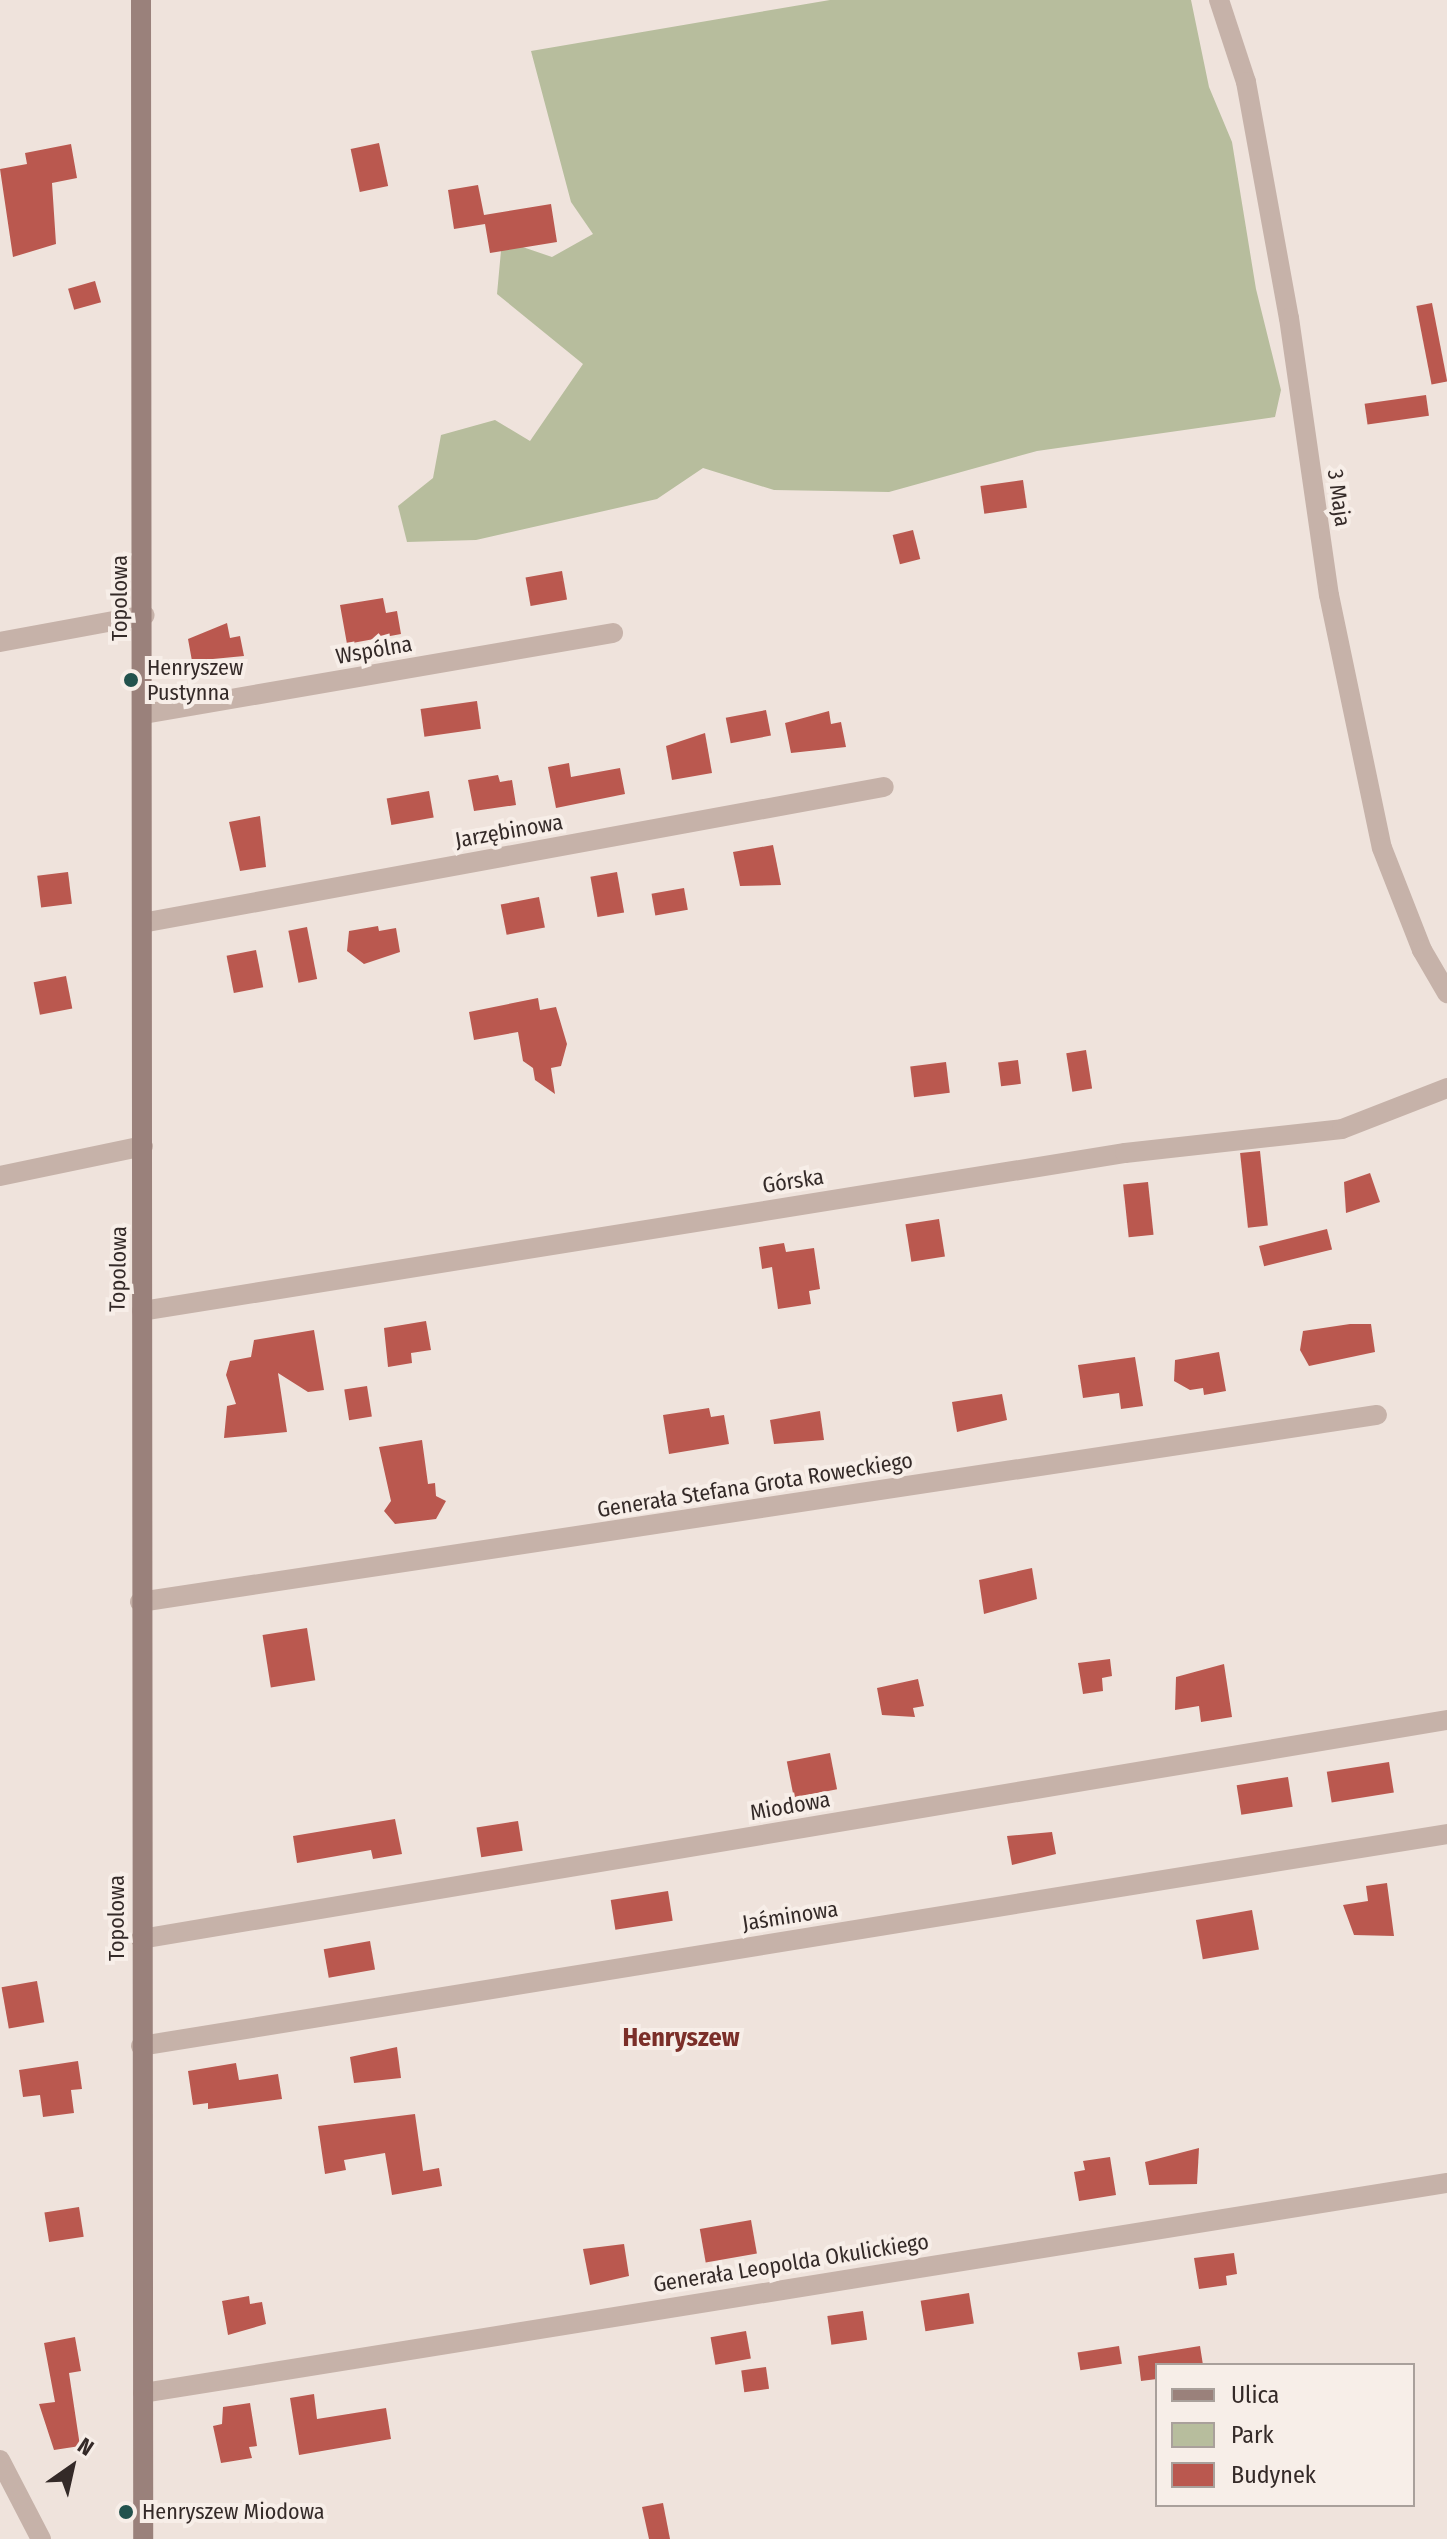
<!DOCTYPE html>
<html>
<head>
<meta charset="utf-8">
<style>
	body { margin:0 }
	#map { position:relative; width:1447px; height:2539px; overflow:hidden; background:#efe3dc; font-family:"Fira Sans Condensed",sans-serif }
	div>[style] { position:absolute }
	.green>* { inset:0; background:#b7bd9d }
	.building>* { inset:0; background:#ba584f; transform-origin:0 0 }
	.street>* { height:20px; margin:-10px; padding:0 10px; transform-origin:10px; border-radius:10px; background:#c6b2a9 }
	.secondary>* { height:20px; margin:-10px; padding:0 10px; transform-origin:10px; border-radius:10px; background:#9a817b }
	.dots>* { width:22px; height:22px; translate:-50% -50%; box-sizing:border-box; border:4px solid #f7eee8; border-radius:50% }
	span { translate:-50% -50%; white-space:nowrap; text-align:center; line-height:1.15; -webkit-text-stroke:8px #f7eee8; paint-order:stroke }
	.street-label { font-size:22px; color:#342a28 }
	.poi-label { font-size:22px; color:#342a28 }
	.left { translate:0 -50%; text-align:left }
	.quarter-label { font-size:26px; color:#7b2f29; font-weight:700 }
	.legend { position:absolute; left:1155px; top:2363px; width:260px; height:144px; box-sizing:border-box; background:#f7eee8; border:2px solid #a9a09b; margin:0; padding:10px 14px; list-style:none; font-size:24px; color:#342a28 }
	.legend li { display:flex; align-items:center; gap:16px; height:40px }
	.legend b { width:40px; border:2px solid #a9a09b }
	.north { position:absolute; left:32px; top:2427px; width:80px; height:80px; -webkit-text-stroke:6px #f7eee8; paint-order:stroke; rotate:34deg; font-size:22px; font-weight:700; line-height:32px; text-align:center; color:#342a28 }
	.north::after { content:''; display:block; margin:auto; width:28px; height:36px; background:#342a28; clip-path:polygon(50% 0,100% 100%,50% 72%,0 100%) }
</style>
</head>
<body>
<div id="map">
	<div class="green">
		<div style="clip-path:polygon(830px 0,1191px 0,1209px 87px,1232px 142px,1256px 289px,1281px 390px,1275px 417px,1037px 451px,889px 492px,774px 490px,703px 468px,657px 499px,476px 540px,407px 542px,398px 506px,433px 478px,441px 435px,495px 420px,530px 441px,583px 364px,497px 294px,502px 240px,552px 257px,593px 234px,571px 202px,531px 51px)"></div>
	</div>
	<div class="building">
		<div style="left:379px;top:143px;width:44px;height:29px;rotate:78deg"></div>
		<div style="clip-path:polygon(71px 144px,77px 178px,52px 183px,56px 244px,13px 257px,0 169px,27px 164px,25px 153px)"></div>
		<div style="clip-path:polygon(478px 185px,484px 215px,551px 204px,557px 242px,490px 253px,485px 224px,454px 229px,448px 190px)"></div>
		<div style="left:95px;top:281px;width:22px;height:28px;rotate:74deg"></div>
		<div style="left:1432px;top:303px;width:80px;height:16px;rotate:79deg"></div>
		<div style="left:1426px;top:395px;width:21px;height:62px;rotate:82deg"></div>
		<div style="left:1023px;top:480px;width:28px;height:43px;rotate:82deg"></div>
		<div style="left:913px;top:530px;width:30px;height:21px;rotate:76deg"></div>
		<div style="left:562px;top:571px;width:29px;height:37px;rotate:80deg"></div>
		<div style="clip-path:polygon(383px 598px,386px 613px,397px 611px,401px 634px,347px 644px,340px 605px)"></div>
		<div style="clip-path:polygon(227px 623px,230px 638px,240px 636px,244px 656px,192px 661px,188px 639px)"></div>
		<div style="left:477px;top:701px;width:28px;height:57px;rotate:82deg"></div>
		<div style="left:766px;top:710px;width:26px;height:41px;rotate:79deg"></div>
		<div style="clip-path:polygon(829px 711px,831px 724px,841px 722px,846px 747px,791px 753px,785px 723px)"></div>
		<div style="clip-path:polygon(705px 733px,712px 773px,672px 780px,666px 746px)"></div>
		<div style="clip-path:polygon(569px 763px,571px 777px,620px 768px,625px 794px,556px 808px,548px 767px)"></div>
		<div style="clip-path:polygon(498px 775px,500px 782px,512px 780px,516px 805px,474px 811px,468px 780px)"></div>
		<div style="left:429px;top:791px;width:27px;height:43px;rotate:80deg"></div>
		<div style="clip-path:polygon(260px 816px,266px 867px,240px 871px,229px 822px)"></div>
		<div style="clip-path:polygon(773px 845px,781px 885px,740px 886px,733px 852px)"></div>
		<div style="left:68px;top:872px;width:32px;height:31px;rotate:83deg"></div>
		<div style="left:617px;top:872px;width:41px;height:27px;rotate:80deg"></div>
		<div style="left:684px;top:888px;width:22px;height:33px;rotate:80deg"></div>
		<div style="left:539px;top:897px;width:31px;height:39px;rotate:79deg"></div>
		<div style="clip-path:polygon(378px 926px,379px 931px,396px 928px,400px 952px,364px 964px,347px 951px,349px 931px)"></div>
		<div style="left:307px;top:927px;width:53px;height:19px;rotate:79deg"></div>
		<div style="left:256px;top:950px;width:38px;height:30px;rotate:79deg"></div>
		<div style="left:66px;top:976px;width:33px;height:33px;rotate:79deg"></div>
		<div style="clip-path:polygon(538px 998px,540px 1010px,556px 1007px,567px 1044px,561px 1066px,551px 1068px,555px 1094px,535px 1080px,533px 1068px,523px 1061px,518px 1032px,474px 1040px,469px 1012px)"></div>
		<div style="left:1086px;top:1050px;width:39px;height:20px;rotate:81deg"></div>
		<div style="left:1018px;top:1060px;width:24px;height:20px;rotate:83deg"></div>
		<div style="left:946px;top:1062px;width:31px;height:36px;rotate:83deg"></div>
		<div style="left:1260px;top:1151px;width:75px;height:20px;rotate:84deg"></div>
		<div style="clip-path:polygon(1370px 1173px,1380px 1202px,1346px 1213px,1344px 1182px)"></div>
		<div style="left:1148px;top:1182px;width:53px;height:25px;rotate:84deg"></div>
		<div style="left:939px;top:1219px;width:38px;height:34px;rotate:81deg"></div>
		<div style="left:1327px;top:1229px;width:21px;height:70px;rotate:76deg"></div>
		<div style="clip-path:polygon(784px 1243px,786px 1252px,814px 1248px,820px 1289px,809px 1291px,811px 1304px,778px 1309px,772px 1267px,762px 1269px,759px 1247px)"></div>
		<div style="clip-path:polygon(426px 1321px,431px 1350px,411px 1353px,412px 1363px,388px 1367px,384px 1328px)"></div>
		<div style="clip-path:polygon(1350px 1324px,1371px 1324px,1375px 1352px,1309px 1366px,1300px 1350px,1303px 1331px)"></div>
		<div style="clip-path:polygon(314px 1330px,324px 1390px,308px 1392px,278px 1373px,287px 1432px,224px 1438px,227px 1406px,236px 1404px,226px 1375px,230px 1361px,251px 1357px,254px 1340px)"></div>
		<div style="clip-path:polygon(1219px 1352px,1226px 1391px,1204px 1395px,1203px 1388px,1190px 1390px,1174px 1381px,1175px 1360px)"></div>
		<div style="clip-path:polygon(1135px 1357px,1143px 1406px,1121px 1409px,1119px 1393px,1083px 1398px,1078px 1365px)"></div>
		<div style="left:367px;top:1386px;width:31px;height:23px;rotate:81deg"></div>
		<div style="clip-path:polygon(1002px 1394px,1007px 1420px,957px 1432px,952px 1402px)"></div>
		<div style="clip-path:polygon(709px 1408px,711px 1417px,724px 1415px,729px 1444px,669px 1454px,663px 1415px)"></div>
		<div style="clip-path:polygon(820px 1411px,824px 1440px,774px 1444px,770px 1420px)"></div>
		<div style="clip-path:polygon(422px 1440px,428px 1484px,435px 1483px,436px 1496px,446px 1501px,436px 1519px,395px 1524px,384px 1511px,391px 1501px,379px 1447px)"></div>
		<div style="clip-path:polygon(1032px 1568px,1037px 1599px,984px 1614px,979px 1580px)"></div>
		<div style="left:307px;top:1628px;width:53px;height:45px;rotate:81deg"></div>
		<div style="clip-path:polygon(1110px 1659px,1112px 1676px,1102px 1678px,1103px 1691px,1083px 1694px,1078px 1663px)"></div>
		<div style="clip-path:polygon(1224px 1664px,1232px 1717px,1201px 1722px,1199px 1706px,1175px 1710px,1176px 1677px)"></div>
		<div style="clip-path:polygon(918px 1679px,924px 1706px,913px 1708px,915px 1717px,882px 1715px,877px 1688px)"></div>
		<div style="left:830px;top:1753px;width:37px;height:44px;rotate:79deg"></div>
		<div style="left:1389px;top:1762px;width:31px;height:63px;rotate:81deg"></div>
		<div style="left:1288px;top:1777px;width:30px;height:52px;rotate:81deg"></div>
		<div style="clip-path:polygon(395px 1819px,402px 1854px,373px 1859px,371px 1850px,297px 1863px,293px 1836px)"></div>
		<div style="left:518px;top:1821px;width:30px;height:42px;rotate:81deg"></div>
		<div style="clip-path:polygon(1052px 1832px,1056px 1854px,1012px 1865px,1007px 1836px)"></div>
		<div style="clip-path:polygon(1387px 1883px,1394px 1936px,1354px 1935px,1343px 1905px,1368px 1901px,1366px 1886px)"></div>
		<div style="left:668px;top:1891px;width:30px;height:58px;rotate:81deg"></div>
		<div style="left:1252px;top:1910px;width:40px;height:57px;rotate:80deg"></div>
		<div style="left:370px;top:1941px;width:29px;height:47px;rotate:80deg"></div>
		<div style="left:37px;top:1981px;width:42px;height:36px;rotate:80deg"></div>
		<div style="clip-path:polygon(397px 2047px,401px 2078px,354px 2083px,350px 2057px)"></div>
		<div style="clip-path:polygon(78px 2061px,82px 2089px,71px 2090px,74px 2113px,43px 2117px,40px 2095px,23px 2097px,19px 2070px)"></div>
		<div style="clip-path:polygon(236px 2063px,239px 2080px,278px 2074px,282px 2099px,208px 2109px,208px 2103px,193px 2105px,188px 2071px)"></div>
		<div style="clip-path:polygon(415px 2114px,423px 2171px,439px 2168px,442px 2186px,392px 2195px,385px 2153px,344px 2160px,346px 2170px,325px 2174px,318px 2126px)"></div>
		<div style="clip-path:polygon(1199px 2148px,1197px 2184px,1149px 2185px,1145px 2162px)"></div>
		<div style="clip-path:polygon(1110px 2157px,1116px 2195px,1079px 2201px,1074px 2172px,1085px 2170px,1083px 2161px)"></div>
		<div style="left:79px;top:2207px;width:30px;height:35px;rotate:81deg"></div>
		<div style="left:751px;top:2220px;width:34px;height:52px;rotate:80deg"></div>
		<div style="clip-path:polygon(624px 2244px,629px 2276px,590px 2285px,583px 2249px)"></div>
		<div style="clip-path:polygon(1234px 2253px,1237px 2274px,1226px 2276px,1227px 2285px,1199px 2289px,1194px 2258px)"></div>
		<div style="left:969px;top:2293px;width:31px;height:49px;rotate:81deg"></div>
		<div style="clip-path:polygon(249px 2296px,250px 2304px,262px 2302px,266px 2324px,228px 2335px,222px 2301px)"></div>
		<div style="left:863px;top:2311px;width:29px;height:36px;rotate:82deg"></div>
		<div style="left:746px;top:2331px;width:28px;height:36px;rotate:80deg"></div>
		<div style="clip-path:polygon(75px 2337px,81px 2371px,69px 2373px,80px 2446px,54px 2450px,39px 2404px,55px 2402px,44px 2343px)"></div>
		<div style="left:1119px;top:2346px;width:18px;height:42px;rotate:81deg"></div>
		<div style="clip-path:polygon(1200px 2346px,1203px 2365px,1157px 2365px,1157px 2379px,1141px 2381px,1138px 2356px)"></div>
		<div style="left:766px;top:2367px;width:22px;height:25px;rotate:82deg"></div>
		<div style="clip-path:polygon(314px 2394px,317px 2419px,386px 2408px,391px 2439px,299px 2455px,290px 2398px)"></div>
		<div style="clip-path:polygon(250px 2403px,257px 2446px,249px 2447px,252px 2458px,221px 2463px,213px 2426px,222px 2424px,223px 2407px)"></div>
		<div style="clip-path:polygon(663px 2503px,670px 2539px,649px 2539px,642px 2507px)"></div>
	</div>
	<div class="street">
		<div style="left:1219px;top:0;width:86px;rotate:71.8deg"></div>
		<div style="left:1246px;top:82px;width:240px;rotate:79.7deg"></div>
		<div style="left:1289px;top:318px;width:280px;rotate:81.8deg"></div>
		<div style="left:1329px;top:595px;width:258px;rotate:78.2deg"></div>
		<div style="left:1382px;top:848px;width:110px;rotate:68.6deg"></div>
		<div style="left:1422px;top:950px;width:50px;rotate:59.8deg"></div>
		<div style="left:0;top:642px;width:147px;rotate:-10.5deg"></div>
		<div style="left:144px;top:714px;width:476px;rotate:-9.8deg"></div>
		<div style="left:142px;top:923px;width:754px;rotate:-10.39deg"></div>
		<div style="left:0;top:1176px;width:146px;rotate:-11.8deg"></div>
		<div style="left:142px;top:1311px;width:996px;rotate:-9.13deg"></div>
		<div style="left:1125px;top:1153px;width:218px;rotate:-6.3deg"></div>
		<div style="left:1342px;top:1129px;width:113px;rotate:-21.3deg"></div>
		<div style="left:140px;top:1602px;width:1251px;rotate:-8.6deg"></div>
		<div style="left:141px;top:1939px;width:1324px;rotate:-9.52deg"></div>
		<div style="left:141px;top:2046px;width:1323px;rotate:-9.22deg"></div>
		<div style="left:143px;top:2393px;width:1321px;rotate:-9.15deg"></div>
		<div style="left:0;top:2460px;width:89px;rotate:62.6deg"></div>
	</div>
	<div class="secondary">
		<div style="left:141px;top:0;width:2539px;rotate:89.95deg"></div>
	</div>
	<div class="dots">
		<div style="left:131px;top:680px;background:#22524d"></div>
		<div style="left:126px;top:2512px;background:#22524d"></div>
	</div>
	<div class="street-label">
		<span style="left:1339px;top:498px;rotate:82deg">3 Maja</span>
		<span style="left:120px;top:598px;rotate:-90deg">Topolowa</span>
		<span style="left:374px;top:650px;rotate:-10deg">Wspólna</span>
		<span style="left:509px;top:831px;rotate:-10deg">Jarzębinowa</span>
		<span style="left:793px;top:1181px;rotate:-9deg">Górska</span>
		<span style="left:118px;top:1269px;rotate:-89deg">Topolowa</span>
		<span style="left:755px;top:1485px;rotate:-9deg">Generała Stefana Grota Roweckiego</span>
		<span style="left:790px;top:1806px;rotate:-10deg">Miodowa</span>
		<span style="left:790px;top:1916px;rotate:-9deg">Jaśminowa</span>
		<span style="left:117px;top:1918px;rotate:-90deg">Topolowa</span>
		<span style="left:791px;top:2263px;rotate:-9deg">Generała Leopolda Okulickiego</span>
	</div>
	<div class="poi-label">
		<span class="left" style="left:147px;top:680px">Henryszew<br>Pustynna</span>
		<span class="left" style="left:142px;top:2512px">Henryszew Miodowa</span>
	</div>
	<div class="quarter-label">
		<span style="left:681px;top:2038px">Henryszew</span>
	</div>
	<ul class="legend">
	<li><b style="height:10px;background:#9a817b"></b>Ulica</li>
	<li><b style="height:22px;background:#b7bd9d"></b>Park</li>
	<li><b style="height:22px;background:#ba584f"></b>Budynek</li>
	</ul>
	<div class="north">N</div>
</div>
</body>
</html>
